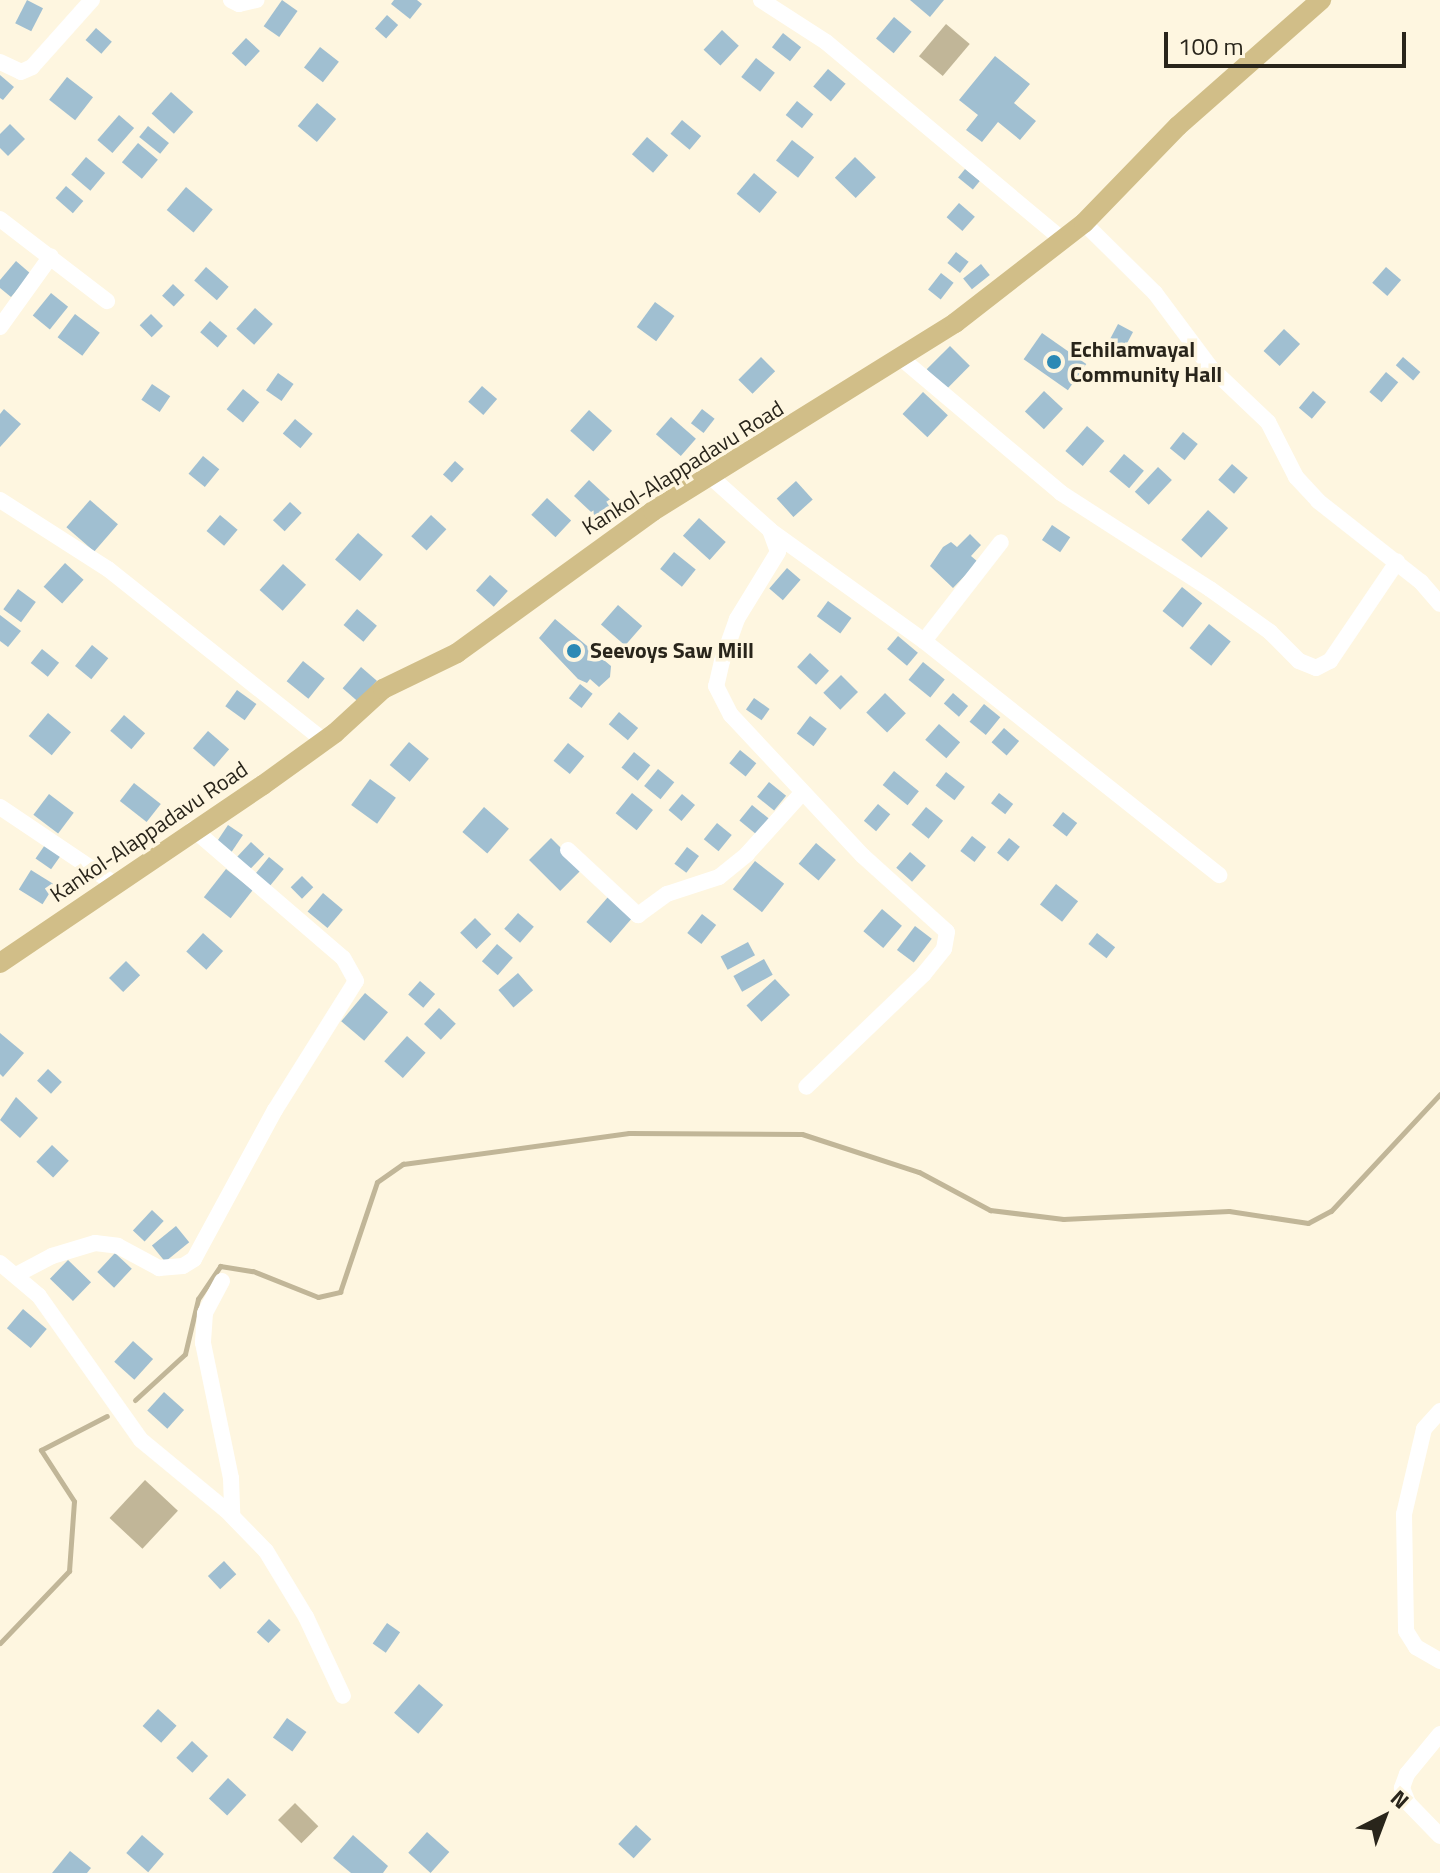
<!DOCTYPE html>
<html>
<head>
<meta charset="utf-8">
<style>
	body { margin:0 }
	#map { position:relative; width:1440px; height:1873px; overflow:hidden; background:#fef6e0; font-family:"Titillium Web",sans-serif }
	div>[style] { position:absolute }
	.water>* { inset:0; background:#c1b698; transform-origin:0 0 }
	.stream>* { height:5px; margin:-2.5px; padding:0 2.5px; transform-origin:2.5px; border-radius:2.5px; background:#c1b698 }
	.building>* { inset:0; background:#a0bfd1; transform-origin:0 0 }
	.minor>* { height:16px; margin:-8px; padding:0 8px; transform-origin:8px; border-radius:8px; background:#fff }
	.major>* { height:20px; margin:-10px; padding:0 10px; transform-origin:10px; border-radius:10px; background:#d1be88 }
	.dots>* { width:22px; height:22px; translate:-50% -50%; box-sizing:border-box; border:4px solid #fef6e0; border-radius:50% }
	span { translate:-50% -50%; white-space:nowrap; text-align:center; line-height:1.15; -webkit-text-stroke:7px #fef6e0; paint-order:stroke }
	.poi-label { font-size:22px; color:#29251b; font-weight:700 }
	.left { translate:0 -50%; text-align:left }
	.street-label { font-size:22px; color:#29251b }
	.north { position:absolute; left:1344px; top:1777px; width:80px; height:80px; -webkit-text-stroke:6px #fef6e0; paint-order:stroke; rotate:42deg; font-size:22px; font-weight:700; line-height:32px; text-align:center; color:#29251b }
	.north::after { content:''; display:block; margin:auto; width:28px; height:36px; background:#29251b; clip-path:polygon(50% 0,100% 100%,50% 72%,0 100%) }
	.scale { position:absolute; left:1164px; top:32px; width:242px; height:36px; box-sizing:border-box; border:4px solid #29251b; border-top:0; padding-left:10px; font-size:24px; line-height:28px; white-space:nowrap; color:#29251b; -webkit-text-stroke:6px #fef6e0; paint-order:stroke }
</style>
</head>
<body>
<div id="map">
	<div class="water">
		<div style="left:946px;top:24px;width:31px;height:42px;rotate:40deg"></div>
		<div style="left:145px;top:1480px;width:45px;height:52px;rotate:43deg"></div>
		<div style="left:295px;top:1803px;width:33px;height:24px;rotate:45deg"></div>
	</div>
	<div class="stream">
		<div style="left:135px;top:1400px;width:68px;rotate:-42.6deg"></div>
		<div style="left:185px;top:1354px;width:57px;rotate:-76.7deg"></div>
		<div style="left:198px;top:1299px;width:40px;rotate:-56deg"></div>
		<div style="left:220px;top:1266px;width:33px;rotate:9deg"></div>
		<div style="left:253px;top:1271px;width:70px;rotate:21.8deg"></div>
		<div style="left:318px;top:1297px;width:23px;rotate:-13deg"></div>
		<div style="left:340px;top:1292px;width:116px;rotate:-71.4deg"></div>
		<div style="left:377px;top:1182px;width:32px;rotate:-35deg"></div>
		<div style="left:403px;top:1164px;width:228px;rotate:-7.8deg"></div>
		<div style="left:629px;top:1133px;width:173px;rotate:0.3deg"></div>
		<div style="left:802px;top:1134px;width:123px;rotate:18deg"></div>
		<div style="left:919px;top:1172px;width:81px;rotate:28.2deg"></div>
		<div style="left:990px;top:1210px;width:74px;rotate:7deg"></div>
		<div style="left:1063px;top:1219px;width:166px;rotate:-2.8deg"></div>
		<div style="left:1229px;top:1211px;width:80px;rotate:8.6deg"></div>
		<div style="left:1308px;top:1223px;width:26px;rotate:-28deg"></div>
		<div style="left:1331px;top:1211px;width:160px;rotate:-47deg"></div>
		<div style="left:0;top:1643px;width:100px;rotate:-46.2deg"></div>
		<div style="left:69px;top:1571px;width:70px;rotate:-85.9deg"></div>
		<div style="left:74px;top:1501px;width:61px;rotate:-122.9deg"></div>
		<div style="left:41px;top:1450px;width:74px;rotate:-27.3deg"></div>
	</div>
	<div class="building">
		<div style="left:27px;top:0;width:18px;height:26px;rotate:27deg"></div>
		<div style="left:282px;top:0;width:19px;height:32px;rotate:35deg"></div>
		<div style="clip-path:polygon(394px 0,417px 0,422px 4px,410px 19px,391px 4px)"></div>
		<div style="clip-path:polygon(910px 0,944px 0,930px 17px)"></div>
		<div style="left:387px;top:15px;width:15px;height:18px;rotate:42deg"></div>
		<div style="left:894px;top:17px;width:23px;height:28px;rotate:40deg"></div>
		<div style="left:96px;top:28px;width:21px;height:16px;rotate:41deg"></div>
		<div style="left:722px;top:30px;width:23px;height:27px;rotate:43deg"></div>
		<div style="left:783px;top:33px;width:23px;height:18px;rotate:38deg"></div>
		<div style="left:246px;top:38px;width:19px;height:21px;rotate:43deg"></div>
		<div style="left:320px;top:47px;width:24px;height:26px;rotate:38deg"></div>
		<div style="clip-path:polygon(995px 56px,1030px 84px,1014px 103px,1036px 121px,1020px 140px,998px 122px,982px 142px,966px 130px,978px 115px,959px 100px)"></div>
		<div style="left:756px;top:58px;width:24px;height:24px;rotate:38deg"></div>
		<div style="left:828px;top:69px;width:23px;height:23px;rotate:40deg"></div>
		<div style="clip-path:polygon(0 75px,14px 87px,3px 100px,0 98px)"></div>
		<div style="left:67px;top:77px;width:33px;height:29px;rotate:38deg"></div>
		<div style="left:171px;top:92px;width:30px;height:29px;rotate:42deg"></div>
		<div style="left:797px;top:101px;width:21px;height:18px;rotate:39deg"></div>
		<div style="left:317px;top:103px;width:25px;height:30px;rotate:40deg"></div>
		<div style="left:119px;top:115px;width:20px;height:33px;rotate:41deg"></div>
		<div style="left:682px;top:120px;width:25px;height:18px;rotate:40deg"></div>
		<div style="clip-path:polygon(10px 124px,25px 139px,8px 156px,0 148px,0 134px)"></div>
		<div style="left:148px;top:126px;width:27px;height:14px;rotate:39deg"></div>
		<div style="left:647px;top:137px;width:28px;height:23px;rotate:41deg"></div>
		<div style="left:792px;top:140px;width:28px;height:26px;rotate:38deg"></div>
		<div style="left:138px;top:143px;width:26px;height:25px;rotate:40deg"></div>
		<div style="left:86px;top:157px;width:25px;height:23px;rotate:40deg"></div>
		<div style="left:855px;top:157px;width:29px;height:29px;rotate:44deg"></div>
		<div style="left:965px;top:169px;width:19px;height:11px;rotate:39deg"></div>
		<div style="left:754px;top:173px;width:30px;height:27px;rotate:40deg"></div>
		<div style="left:66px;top:186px;width:23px;height:16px;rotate:41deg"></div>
		<div style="left:186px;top:187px;width:35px;height:30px;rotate:40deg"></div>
		<div style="left:959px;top:203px;width:21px;height:19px;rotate:41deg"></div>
		<div style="left:956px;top:252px;width:16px;height:14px;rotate:38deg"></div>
		<div style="clip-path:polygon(16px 261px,31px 274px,11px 297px,0 288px,0 280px)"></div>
		<div style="left:981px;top:264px;width:14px;height:23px;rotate:51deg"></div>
		<div style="left:206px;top:267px;width:30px;height:18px;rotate:41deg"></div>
		<div style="left:1386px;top:267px;width:20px;height:21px;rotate:41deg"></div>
		<div style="left:941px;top:273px;width:16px;height:21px;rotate:38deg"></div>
		<div style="left:173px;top:284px;width:16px;height:16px;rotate:43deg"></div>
		<div style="left:51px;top:293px;width:22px;height:29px;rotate:39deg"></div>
		<div style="left:655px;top:302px;width:24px;height:31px;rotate:36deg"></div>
		<div style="left:255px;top:308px;width:24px;height:28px;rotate:42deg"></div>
		<div style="left:75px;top:314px;width:31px;height:29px;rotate:37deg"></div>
		<div style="left:151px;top:314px;width:17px;height:16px;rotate:45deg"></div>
		<div style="left:210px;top:321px;width:23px;height:15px;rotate:41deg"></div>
		<div style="left:1118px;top:324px;width:17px;height:20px;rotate:28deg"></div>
		<div style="left:1284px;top:329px;width:22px;height:30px;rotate:43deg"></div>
		<div style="left:1042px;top:333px;width:54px;height:32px;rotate:35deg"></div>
		<div style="left:950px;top:346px;width:28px;height:33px;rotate:45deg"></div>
		<div style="left:761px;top:357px;width:20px;height:32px;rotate:45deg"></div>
		<div style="left:1403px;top:357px;width:23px;height:11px;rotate:41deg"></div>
		<div style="left:1386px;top:372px;width:16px;height:26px;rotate:40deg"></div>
		<div style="left:278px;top:373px;width:19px;height:21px;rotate:35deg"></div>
		<div style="left:152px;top:384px;width:22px;height:19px;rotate:34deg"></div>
		<div style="left:482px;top:386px;width:20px;height:21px;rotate:41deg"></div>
		<div style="left:243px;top:389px;width:21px;height:26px;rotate:39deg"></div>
		<div style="left:1044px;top:391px;width:26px;height:28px;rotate:43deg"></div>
		<div style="left:1313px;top:391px;width:17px;height:22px;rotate:40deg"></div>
		<div style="left:923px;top:392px;width:34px;height:30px;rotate:43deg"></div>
		<div style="clip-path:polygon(4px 409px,21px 424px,0 447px,0 414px)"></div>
		<div style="left:702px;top:409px;width:16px;height:18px;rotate:38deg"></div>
		<div style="left:589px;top:410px;width:31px;height:28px;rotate:42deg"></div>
		<div style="left:671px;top:417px;width:33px;height:23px;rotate:41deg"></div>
		<div style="left:295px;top:419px;width:23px;height:19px;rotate:40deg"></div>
		<div style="left:1087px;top:426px;width:23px;height:33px;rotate:41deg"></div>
		<div style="left:1183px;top:432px;width:19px;height:21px;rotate:39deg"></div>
		<div style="left:1124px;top:454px;width:26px;height:23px;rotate:40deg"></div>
		<div style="left:203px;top:456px;width:21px;height:23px;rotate:39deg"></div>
		<div style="left:455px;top:461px;width:12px;height:18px;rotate:42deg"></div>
		<div style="left:1232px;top:464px;width:21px;height:21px;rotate:41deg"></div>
		<div style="left:1158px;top:467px;width:19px;height:34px;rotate:43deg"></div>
		<div style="left:589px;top:480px;width:33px;height:22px;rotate:43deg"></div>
		<div style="left:796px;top:481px;width:25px;height:26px;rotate:48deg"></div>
		<div style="left:547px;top:498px;width:33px;height:23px;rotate:43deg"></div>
		<div style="left:90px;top:500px;width:37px;height:36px;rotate:41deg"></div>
		<div style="left:290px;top:502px;width:16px;height:25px;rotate:43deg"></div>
		<div style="left:1208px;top:510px;width:27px;height:40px;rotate:42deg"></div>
		<div style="left:220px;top:515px;width:23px;height:21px;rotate:40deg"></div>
		<div style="left:431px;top:515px;width:21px;height:29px;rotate:43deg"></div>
		<div style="left:699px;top:518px;width:36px;height:24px;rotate:42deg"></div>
		<div style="left:1052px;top:525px;width:22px;height:18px;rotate:34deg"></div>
		<div style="left:358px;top:533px;width:33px;height:35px;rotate:41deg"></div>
		<div style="clip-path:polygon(970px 534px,981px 545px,971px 556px,978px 562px,953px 588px,930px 566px,943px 547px,951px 542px,957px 547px)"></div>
		<div style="left:674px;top:552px;width:28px;height:22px;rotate:39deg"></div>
		<div style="left:65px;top:563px;width:25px;height:32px;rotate:42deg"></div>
		<div style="left:283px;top:564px;width:31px;height:35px;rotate:42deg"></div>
		<div style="left:787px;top:568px;width:18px;height:27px;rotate:41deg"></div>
		<div style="left:490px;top:575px;width:24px;height:21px;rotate:42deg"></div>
		<div style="left:1182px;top:587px;width:26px;height:31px;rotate:39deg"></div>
		<div style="left:18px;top:589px;width:22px;height:25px;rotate:36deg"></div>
		<div style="left:828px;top:601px;width:29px;height:19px;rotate:36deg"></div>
		<div style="left:618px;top:605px;width:32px;height:26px;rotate:41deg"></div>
		<div style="left:357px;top:609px;width:26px;height:21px;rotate:40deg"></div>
		<div style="clip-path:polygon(0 615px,21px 631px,8px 647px,0 641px)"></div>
		<div style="clip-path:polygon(555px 619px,611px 666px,610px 677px,599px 687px,590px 679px,587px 683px,578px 679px,539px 638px)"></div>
		<div style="left:1209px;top:624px;width:28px;height:31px;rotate:39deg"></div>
		<div style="left:898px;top:636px;width:26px;height:17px;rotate:40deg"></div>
		<div style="left:92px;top:645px;width:21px;height:27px;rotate:39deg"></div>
		<div style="left:42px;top:649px;width:22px;height:18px;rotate:39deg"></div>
		<div style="left:810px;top:653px;width:26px;height:19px;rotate:43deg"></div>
		<div style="left:303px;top:661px;width:28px;height:26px;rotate:39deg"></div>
		<div style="left:923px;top:662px;width:28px;height:23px;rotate:39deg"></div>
		<div style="left:361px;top:667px;width:21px;height:28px;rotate:41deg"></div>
		<div style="left:841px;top:675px;width:24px;height:25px;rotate:45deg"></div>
		<div style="left:580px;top:684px;width:16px;height:18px;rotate:38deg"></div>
		<div style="left:237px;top:690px;width:24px;height:20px;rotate:36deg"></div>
		<div style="left:885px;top:693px;width:29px;height:27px;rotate:44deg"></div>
		<div style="left:953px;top:693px;width:20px;height:14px;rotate:41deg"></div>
		<div style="left:754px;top:698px;width:19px;height:14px;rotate:35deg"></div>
		<div style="left:984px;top:704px;width:21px;height:23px;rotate:39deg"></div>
		<div style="left:619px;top:712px;width:25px;height:16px;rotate:40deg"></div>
		<div style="left:48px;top:713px;width:30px;height:30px;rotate:40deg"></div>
		<div style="left:124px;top:715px;width:28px;height:21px;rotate:41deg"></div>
		<div style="left:810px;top:716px;width:21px;height:22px;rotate:37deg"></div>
		<div style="left:939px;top:724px;width:28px;height:21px;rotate:41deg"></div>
		<div style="left:1004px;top:728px;width:20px;height:19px;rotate:41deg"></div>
		<div style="left:208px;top:731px;width:28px;height:23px;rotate:41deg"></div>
		<div style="left:409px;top:742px;width:26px;height:30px;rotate:40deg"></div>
		<div style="left:568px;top:743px;width:21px;height:23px;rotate:39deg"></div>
		<div style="left:740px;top:750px;width:21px;height:17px;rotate:39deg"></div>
		<div style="left:634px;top:752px;width:21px;height:20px;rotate:39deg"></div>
		<div style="left:658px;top:769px;width:21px;height:22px;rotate:39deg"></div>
		<div style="left:894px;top:771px;width:32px;height:18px;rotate:39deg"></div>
		<div style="left:946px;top:772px;width:24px;height:17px;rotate:38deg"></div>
		<div style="left:370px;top:779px;width:32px;height:32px;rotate:36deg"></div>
		<div style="left:769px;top:782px;width:22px;height:19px;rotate:39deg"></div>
		<div style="left:134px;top:783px;width:34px;height:23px;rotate:38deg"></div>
		<div style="left:632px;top:793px;width:27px;height:26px;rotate:39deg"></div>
		<div style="left:999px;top:793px;width:18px;height:13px;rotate:38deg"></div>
		<div style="left:49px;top:794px;width:31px;height:26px;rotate:37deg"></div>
		<div style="left:682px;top:794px;width:17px;height:21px;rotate:40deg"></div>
		<div style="left:878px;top:804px;width:16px;height:22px;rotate:40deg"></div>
		<div style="left:752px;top:805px;width:22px;height:20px;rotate:39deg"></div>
		<div style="left:484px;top:807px;width:33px;height:33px;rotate:41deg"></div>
		<div style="left:926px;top:807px;width:22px;height:23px;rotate:39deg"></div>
		<div style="left:1063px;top:812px;width:18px;height:17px;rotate:38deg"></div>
		<div style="left:717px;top:823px;width:19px;height:21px;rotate:39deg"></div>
		<div style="left:228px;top:825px;width:18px;height:21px;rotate:34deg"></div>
		<div style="left:972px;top:836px;width:18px;height:19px;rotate:38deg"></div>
		<div style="left:551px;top:838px;width:44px;height:31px;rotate:45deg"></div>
		<div style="left:1009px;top:838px;width:14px;height:19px;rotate:39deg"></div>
		<div style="left:47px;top:842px;width:19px;height:20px;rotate:35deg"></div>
		<div style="left:251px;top:842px;width:18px;height:22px;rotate:43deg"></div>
		<div style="left:816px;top:843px;width:26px;height:27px;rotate:40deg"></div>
		<div style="left:687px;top:847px;width:15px;height:21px;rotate:37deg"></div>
		<div style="left:910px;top:852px;width:21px;height:21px;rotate:41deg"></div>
		<div style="left:269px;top:857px;width:19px;height:24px;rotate:39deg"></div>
		<div style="left:755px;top:861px;width:37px;height:36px;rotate:38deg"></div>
		<div style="left:226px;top:869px;width:34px;height:36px;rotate:38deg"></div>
		<div style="left:31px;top:870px;width:28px;height:23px;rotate:32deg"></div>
		<div style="left:302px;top:876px;width:16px;height:16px;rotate:45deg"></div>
		<div style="left:1056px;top:884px;width:28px;height:26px;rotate:38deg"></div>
		<div style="left:323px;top:893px;width:26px;height:24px;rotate:40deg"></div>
		<div style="left:608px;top:897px;width:32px;height:33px;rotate:41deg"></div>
		<div style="left:882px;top:909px;width:26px;height:29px;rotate:40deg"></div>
		<div style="left:518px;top:913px;width:21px;height:21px;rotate:41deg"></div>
		<div style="left:702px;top:914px;width:18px;height:24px;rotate:38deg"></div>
		<div style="left:475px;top:918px;width:23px;height:21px;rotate:45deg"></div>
		<div style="left:915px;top:926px;width:21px;height:30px;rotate:37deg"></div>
		<div style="left:203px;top:933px;width:27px;height:25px;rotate:42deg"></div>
		<div style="left:1097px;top:933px;width:23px;height:14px;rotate:38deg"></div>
		<div style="left:748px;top:942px;width:15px;height:31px;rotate:62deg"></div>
		<div style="left:497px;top:944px;width:21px;height:23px;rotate:41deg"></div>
		<div style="left:764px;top:959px;width:18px;height:35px;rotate:61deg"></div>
		<div style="left:126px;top:961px;width:20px;height:24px;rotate:45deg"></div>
		<div style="left:518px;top:973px;width:23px;height:26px;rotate:49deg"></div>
		<div style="left:775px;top:979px;width:22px;height:39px;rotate:47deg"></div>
		<div style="left:420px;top:981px;width:20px;height:18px;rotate:41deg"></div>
		<div style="left:365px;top:993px;width:30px;height:37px;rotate:40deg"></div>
		<div style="left:439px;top:1008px;width:23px;height:22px;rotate:43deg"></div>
		<div style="clip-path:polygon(0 1033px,24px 1053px,3px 1077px,0 1074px)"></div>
		<div style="left:407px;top:1036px;width:25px;height:34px;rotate:42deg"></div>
		<div style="left:48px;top:1069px;width:19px;height:16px;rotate:43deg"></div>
		<div style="clip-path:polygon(16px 1097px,38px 1118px,20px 1138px,0 1120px)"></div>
		<div style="left:52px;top:1145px;width:23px;height:23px;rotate:43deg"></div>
		<div style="left:152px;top:1210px;width:16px;height:28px;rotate:43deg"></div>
		<div style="left:176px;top:1226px;width:21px;height:31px;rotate:51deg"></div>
		<div style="left:115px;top:1253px;width:23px;height:26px;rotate:43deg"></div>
		<div style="left:68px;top:1260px;width:32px;height:26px;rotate:44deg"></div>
		<div style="left:23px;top:1309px;width:31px;height:25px;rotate:40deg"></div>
		<div style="left:133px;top:1341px;width:27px;height:28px;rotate:42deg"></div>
		<div style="left:164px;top:1392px;width:27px;height:25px;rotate:42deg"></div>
		<div style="left:224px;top:1561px;width:18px;height:22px;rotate:47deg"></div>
		<div style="left:269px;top:1619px;width:16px;height:18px;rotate:43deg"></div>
		<div style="left:387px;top:1623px;width:16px;height:25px;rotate:35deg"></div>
		<div style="left:419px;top:1684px;width:32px;height:38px;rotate:41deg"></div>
		<div style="left:158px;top:1709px;width:25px;height:23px;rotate:42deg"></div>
		<div style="left:287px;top:1718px;width:24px;height:24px;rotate:36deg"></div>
		<div style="left:192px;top:1741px;width:22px;height:23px;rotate:43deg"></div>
		<div style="left:228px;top:1778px;width:25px;height:28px;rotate:43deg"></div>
		<div style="left:636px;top:1825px;width:21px;height:26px;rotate:43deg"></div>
		<div style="left:427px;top:1832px;width:30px;height:28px;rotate:42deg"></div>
		<div style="left:142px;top:1835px;width:29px;height:24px;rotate:41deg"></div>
		<div style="clip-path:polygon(353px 1835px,388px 1866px,383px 1873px,351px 1873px,333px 1858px)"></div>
		<div style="clip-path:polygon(70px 1851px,91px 1868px,87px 1873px,52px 1873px)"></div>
	</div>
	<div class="minor">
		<div style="left:231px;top:0;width:9px;rotate:27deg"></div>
		<div style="left:239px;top:4px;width:18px;rotate:-13deg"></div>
		<div style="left:761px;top:0;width:77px;rotate:32.9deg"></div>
		<div style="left:826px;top:42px;width:309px;rotate:39.9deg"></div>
		<div style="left:0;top:62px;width:23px;rotate:25deg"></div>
		<div style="left:21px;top:72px;width:12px;rotate:-24deg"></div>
		<div style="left:32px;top:67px;width:90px;rotate:-48.2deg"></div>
		<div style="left:0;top:219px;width:135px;rotate:37.5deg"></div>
		<div style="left:1084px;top:223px;width:100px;rotate:44.6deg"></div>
		<div style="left:1155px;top:293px;width:94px;rotate:53.3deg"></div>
		<div style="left:1211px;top:368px;width:79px;rotate:43.5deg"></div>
		<div style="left:1268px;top:422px;width:62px;rotate:63deg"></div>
		<div style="left:1296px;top:477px;width:33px;rotate:47deg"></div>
		<div style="left:1318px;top:501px;width:131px;rotate:38.2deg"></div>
		<div style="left:1421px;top:582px;width:29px;rotate:49deg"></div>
		<div style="left:0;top:327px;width:87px;rotate:-54.3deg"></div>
		<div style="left:902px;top:359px;width:208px;rotate:40.1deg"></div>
		<div style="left:1061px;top:493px;width:177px;rotate:32.8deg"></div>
		<div style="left:1210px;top:589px;width:74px;rotate:35.6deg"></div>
		<div style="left:1270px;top:632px;width:41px;rotate:45deg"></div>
		<div style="left:1299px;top:661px;width:18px;rotate:22deg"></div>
		<div style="left:1316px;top:668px;width:16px;rotate:-27deg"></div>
		<div style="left:1330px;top:661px;width:120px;rotate:-55.9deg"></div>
		<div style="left:711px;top:477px;width:79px;rotate:41.9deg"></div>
		<div style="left:770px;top:530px;width:23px;rotate:70deg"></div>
		<div style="left:778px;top:552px;width:79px;rotate:121.5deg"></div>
		<div style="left:737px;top:619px;width:45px;rotate:109.7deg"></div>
		<div style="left:722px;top:661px;width:26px;rotate:103deg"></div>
		<div style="left:716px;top:686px;width:33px;rotate:63deg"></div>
		<div style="left:731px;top:715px;width:193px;rotate:46.9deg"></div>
		<div style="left:863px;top:856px;width:113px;rotate:42.1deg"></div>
		<div style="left:947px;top:932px;width:17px;rotate:100deg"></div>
		<div style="left:944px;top:949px;width:32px;rotate:129deg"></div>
		<div style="left:924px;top:974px;width:163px;rotate:136.2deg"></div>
		<div style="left:0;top:500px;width:128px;rotate:32.6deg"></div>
		<div style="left:108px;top:569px;width:276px;rotate:38.5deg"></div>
		<div style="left:771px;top:531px;width:188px;rotate:35.7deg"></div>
		<div style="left:924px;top:641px;width:377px;rotate:38.4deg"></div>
		<div style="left:924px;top:641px;width:125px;rotate:-52.1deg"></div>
		<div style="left:0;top:807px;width:136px;rotate:33.9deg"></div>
		<div style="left:568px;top:850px;width:96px;rotate:42.9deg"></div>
		<div style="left:638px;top:915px;width:36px;rotate:-36deg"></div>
		<div style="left:667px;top:894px;width:55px;rotate:-18.1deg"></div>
		<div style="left:719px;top:877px;width:36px;rotate:-39deg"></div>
		<div style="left:747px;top:854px;width:82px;rotate:-48deg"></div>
		<div style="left:0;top:1263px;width:51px;rotate:40.2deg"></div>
		<div style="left:39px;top:1296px;width:176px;rotate:54.7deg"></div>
		<div style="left:141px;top:1440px;width:110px;rotate:39.5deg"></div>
		<div style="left:226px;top:1510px;width:57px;rotate:45.7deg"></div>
		<div style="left:266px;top:1551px;width:77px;rotate:58.8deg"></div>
		<div style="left:306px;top:1617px;width:87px;rotate:64.9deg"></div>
		<div style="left:16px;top:1275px;width:41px;rotate:-27.8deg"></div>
		<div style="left:52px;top:1256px;width:45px;rotate:-16.8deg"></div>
		<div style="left:95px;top:1243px;width:23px;rotate:7deg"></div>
		<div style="left:118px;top:1246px;width:47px;rotate:28.2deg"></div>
		<div style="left:159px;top:1268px;width:24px;rotate:-5deg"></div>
		<div style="left:183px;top:1266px;width:13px;rotate:-32deg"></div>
		<div style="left:194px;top:1259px;width:170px;rotate:-61.5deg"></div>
		<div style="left:275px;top:1110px;width:152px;rotate:-57.9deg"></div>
		<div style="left:356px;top:981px;width:26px;rotate:-119deg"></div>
		<div style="left:343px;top:958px;width:198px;rotate:-139.3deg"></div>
		<div style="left:222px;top:1281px;width:36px;rotate:118deg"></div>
		<div style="left:205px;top:1313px;width:30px;rotate:94deg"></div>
		<div style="left:203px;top:1343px;width:138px;rotate:78.3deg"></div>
		<div style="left:231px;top:1478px;width:38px;rotate:88deg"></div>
		<div style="left:1440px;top:1411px;width:24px;rotate:132deg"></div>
		<div style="left:1424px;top:1429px;width:87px;rotate:103.2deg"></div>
		<div style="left:1404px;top:1514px;width:117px;rotate:89deg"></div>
		<div style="left:1406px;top:1631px;width:19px;rotate:58deg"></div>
		<div style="left:1416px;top:1647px;width:28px;rotate:30deg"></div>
		<div style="left:1440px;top:1734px;width:52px;rotate:129.5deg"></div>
		<div style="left:1407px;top:1774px;width:15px;rotate:110deg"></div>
		<div style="left:1402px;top:1788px;width:16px;rotate:68deg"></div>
		<div style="left:1408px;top:1803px;width:46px;rotate:45.9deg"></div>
	</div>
	<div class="major">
		<div style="left:0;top:963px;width:318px;rotate:-34.1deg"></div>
		<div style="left:263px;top:785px;width:89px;rotate:-35.8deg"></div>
		<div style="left:335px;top:733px;width:65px;rotate:-42.5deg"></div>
		<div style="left:383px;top:689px;width:82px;rotate:-25.9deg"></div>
		<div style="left:457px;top:653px;width:242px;rotate:-35.9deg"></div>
		<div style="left:653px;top:511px;width:356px;rotate:-31.9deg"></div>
		<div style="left:955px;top:323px;width:163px;rotate:-37.8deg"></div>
		<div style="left:1084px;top:223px;width:135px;rotate:-45.9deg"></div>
		<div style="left:1178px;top:126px;width:191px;rotate:-41.4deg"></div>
	</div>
	<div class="dots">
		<div style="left:1054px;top:362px;background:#2c89b5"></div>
		<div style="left:574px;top:651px;background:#2c89b5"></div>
	</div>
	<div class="poi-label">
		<span class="left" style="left:1070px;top:362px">Echilamvayal<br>Community Hall</span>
		<span class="left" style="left:590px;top:651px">Seevoys Saw Mill</span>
	</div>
	<div class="street-label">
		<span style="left:683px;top:468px;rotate:-32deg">Kankol-Alappadavu Road</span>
		<span style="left:149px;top:832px;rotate:-34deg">Kankol-Alappadavu Road</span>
	</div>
	<div class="north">N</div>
	<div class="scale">100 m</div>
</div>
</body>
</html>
